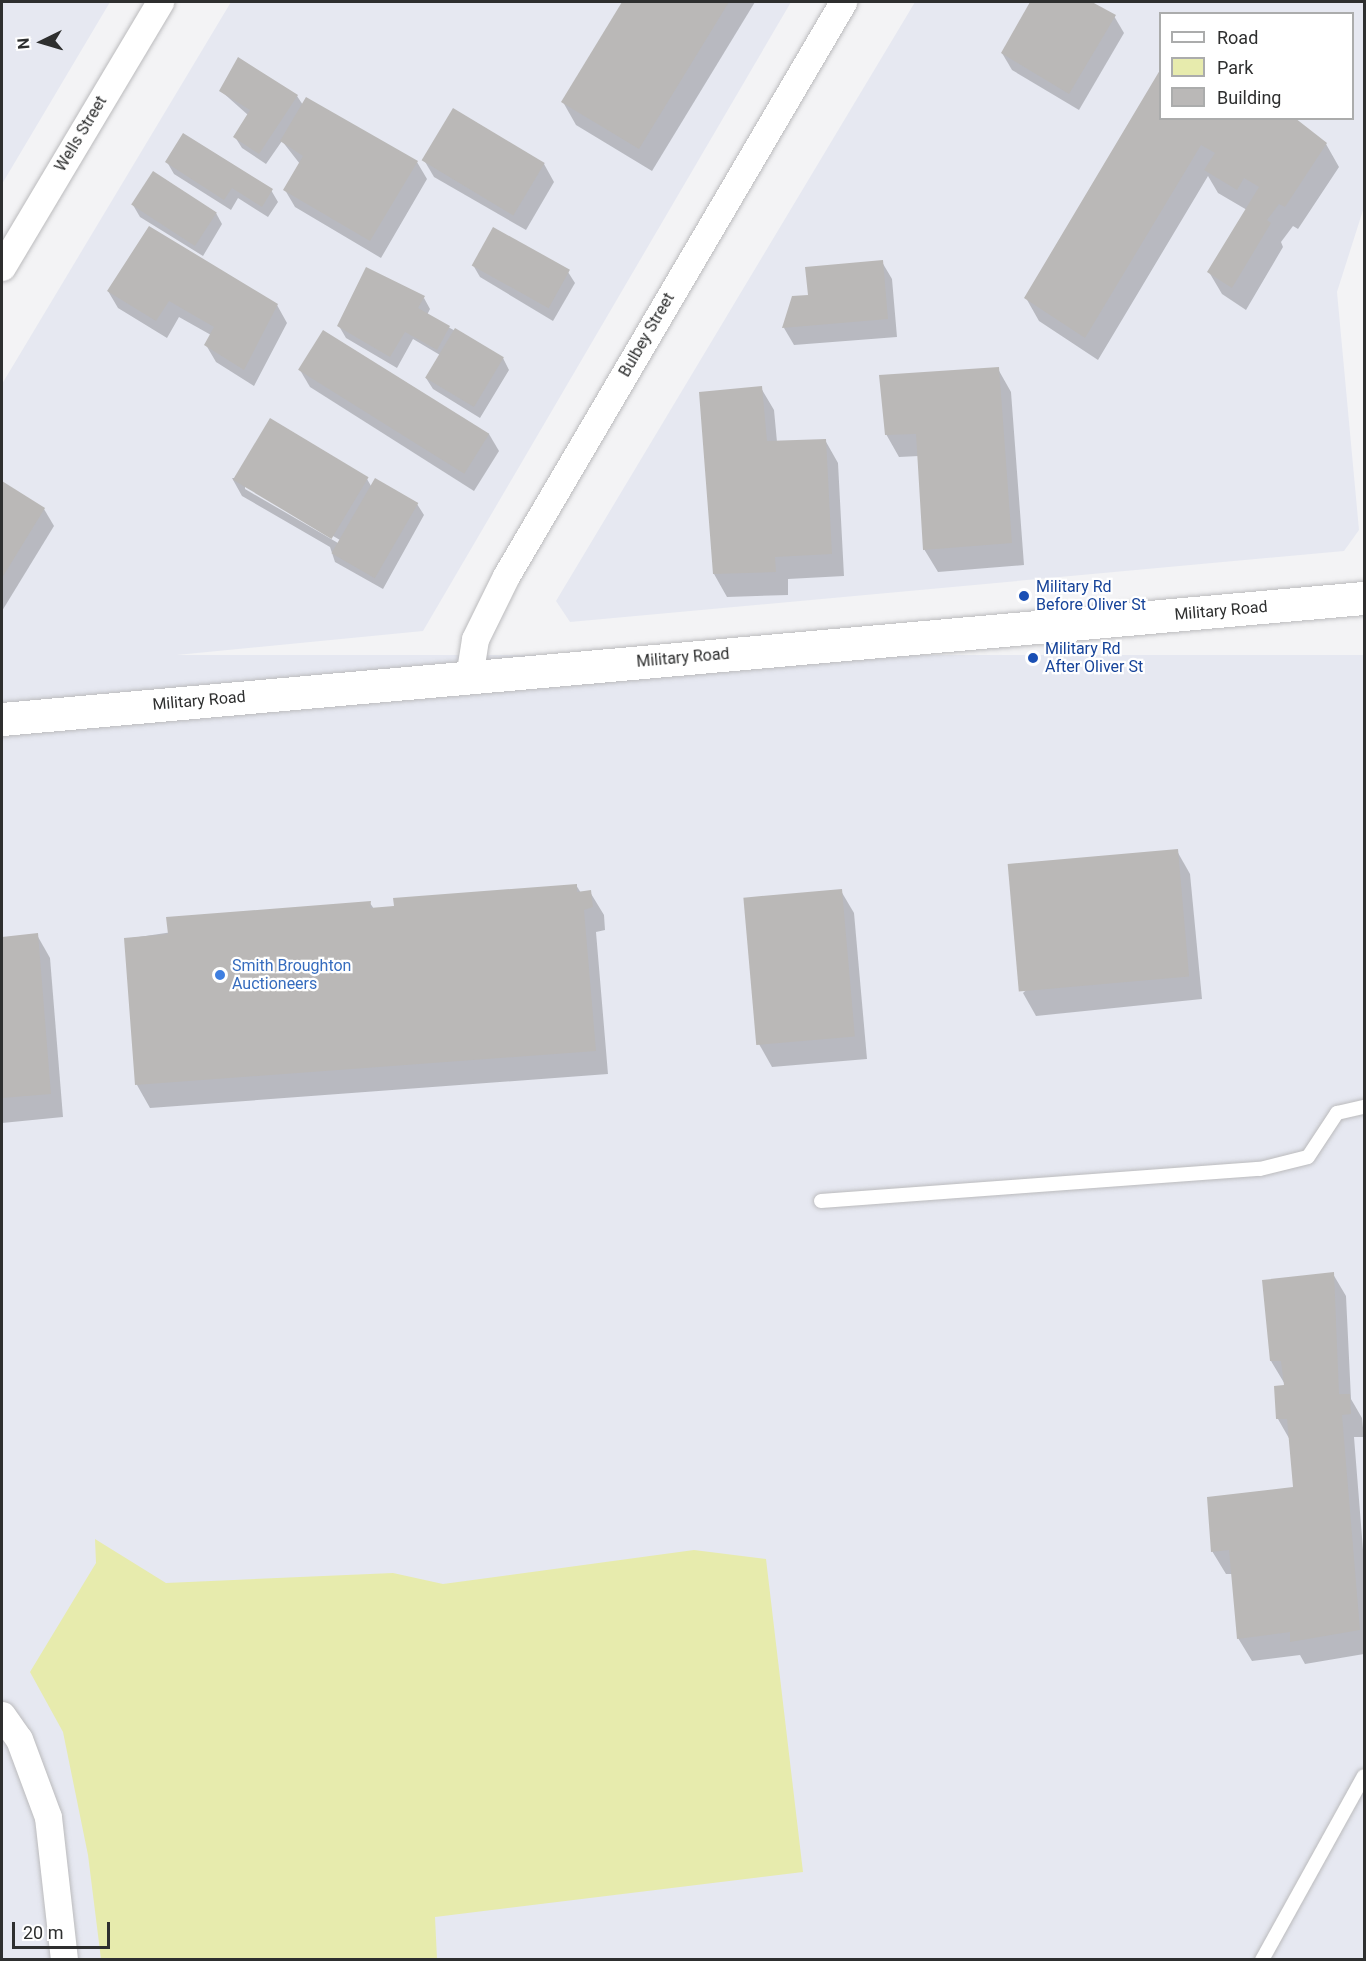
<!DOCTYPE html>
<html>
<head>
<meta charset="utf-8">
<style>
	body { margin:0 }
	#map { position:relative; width:1366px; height:1961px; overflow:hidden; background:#f3f3f5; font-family:Roboto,sans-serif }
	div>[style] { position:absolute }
	.built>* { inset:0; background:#e6e8f1; transform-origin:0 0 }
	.green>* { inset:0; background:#e7ebad }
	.shadow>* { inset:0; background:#0003 }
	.building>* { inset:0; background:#bab8b7; transform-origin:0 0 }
	.roads { filter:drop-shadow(0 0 2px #bbbbbd) drop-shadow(0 0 2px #bbbbbd) }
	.lane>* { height:14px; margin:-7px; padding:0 7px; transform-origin:7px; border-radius:7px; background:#fff }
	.street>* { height:27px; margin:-13.5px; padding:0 13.5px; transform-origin:13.5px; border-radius:13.5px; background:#fff }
	.secondary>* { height:33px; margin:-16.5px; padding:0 16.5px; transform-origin:16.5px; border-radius:16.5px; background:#fff }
	.dots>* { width:16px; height:16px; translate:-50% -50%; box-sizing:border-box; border:3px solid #fff; border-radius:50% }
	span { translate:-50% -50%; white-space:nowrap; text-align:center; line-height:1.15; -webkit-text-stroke:4.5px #fff; paint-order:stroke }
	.street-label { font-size:16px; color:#2e2f2f }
	.transit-label { font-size:16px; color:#164399 }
	.left { translate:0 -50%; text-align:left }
	.shop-label { font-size:16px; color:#366cbe }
	.frame { position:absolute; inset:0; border:3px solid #2e2f2f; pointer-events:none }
	.legend { position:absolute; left:1159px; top:12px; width:195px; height:108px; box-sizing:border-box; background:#fff; border:2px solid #abacac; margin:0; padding:8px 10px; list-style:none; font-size:18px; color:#2e2f2f }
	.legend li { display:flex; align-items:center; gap:12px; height:30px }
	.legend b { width:30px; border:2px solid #abacac }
	.north { position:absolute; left:12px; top:12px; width:60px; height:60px; -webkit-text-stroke:4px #fff; paint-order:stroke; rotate:265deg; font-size:16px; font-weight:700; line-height:24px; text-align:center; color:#2e2f2f }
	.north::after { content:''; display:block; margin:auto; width:21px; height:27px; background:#2e2f2f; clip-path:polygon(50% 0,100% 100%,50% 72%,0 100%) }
	.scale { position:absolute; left:12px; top:1922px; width:98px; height:27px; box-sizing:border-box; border:3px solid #2e2f2f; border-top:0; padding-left:8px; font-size:18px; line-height:21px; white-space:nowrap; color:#2e2f2f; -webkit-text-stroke:4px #fff; paint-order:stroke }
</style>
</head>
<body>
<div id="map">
	<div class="built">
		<div style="clip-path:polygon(2px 2px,110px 2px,2px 184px)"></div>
		<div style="clip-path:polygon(231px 2px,791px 2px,423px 631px,2px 672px,2px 384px)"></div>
		<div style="clip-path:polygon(evenodd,915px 2px,1364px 2px,1364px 207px,1337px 292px,1359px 530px,1344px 551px,570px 622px,556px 601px,915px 2px,1160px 14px,1352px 14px,1352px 118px,1160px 118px,1160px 14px)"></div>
		<div style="left:1364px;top:655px;width:1304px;height:1367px;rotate:90deg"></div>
	</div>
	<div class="green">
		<div style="clip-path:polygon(95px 1539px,166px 1583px,393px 1573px,443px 1584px,694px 1550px,766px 1559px,803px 1872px,435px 1917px,437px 1959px,101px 1959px,88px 1855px,63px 1732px,30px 1672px,96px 1563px)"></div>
	</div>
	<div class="shadow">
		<div style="clip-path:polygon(624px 2px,755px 2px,652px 171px,576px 125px,563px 102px)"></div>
		<div style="clip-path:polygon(1031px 2px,1089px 2px,1114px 16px,1124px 33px,1079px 110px,1012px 70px,1002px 53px)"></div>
		<div style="clip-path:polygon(1160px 73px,1160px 118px,1326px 144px,1339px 167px,1298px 229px,1293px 226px,1281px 242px,1283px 247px,1246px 310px,1222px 294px,1209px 272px,1247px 210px,1218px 193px,1208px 176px,1098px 360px,1039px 321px,1026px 298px)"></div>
		<div style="clip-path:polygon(221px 91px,297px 96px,303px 105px,417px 162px,427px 179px,381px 258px,295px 207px,285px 190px,300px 164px,282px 141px,266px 164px,242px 148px,235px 137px,248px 115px)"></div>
		<div style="clip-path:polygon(424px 160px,544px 164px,554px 182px,526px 230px,434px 177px)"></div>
		<div style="clip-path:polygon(167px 162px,271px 190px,278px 202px,268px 217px,238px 198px,231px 210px,174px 174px)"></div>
		<div style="clip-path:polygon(133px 205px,216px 213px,222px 224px,203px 256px,140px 217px)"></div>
		<div style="clip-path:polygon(882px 262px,892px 279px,897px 337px,794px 345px,784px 328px,793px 298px,809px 296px)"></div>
		<div style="clip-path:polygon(473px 265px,568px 272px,575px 283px,553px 321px,480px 277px)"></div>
		<div style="clip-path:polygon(108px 291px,277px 305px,287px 323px,254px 386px,216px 362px,206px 345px,211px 335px,179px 317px,167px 338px,118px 308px)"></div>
		<div style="clip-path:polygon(424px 298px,430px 309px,427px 315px,503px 358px,509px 370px,480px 418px,433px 389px,426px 378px,440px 355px,413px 339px,397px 368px,346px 338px,339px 326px)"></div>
		<div style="clip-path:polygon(998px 369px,1011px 392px,1024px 565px,938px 572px,924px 549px,919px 456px,899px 457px,886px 434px)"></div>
		<div style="clip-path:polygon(300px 370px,489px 434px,499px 451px,474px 491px,310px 387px)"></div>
		<div style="clip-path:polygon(761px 388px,774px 410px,777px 442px,825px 440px,838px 463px,844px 576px,788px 579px,788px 595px,727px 597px,714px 574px)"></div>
		<div style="clip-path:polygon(evenodd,232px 478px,367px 479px,371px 486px,417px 504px,424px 515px,383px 589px,335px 562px,330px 547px,242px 496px,232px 478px,245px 485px,340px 540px,338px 543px,245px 489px,245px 485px)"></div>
		<div style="clip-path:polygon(2px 483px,44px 509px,54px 526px,2px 611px)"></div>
		<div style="clip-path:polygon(1177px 851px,1190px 874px,1202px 999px,1036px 1016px,1023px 993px)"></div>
		<div style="clip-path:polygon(576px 885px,581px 893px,590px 892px,604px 915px,605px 930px,596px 932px,608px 1074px,150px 1108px,137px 1085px,125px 939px,370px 903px,374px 909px)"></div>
		<div style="clip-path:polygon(841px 891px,854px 913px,867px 1059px,772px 1067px,759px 1044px)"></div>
		<div style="clip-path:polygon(37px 935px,50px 958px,63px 1117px,2px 1123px,2px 938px)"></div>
		<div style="clip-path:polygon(1333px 1274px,1346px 1296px,1351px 1399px,1362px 1418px,1364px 1437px,1354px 1437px,1364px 1562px,1364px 1654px,1305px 1664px,1300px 1655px,1252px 1661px,1238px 1638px,1232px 1574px,1226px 1574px,1212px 1551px,1294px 1489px,1290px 1440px,1278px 1419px,1286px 1386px,1271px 1361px)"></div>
	</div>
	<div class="building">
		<div style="clip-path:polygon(622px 2px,729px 2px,639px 149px,561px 102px)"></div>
		<div style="clip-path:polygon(1030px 2px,1092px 2px,1116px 15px,1069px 94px,1001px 53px)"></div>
		<div style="clip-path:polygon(238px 57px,298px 95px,259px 154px,233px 137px,250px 110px,219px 91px)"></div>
		<div style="clip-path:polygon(1160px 70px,1160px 118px,1295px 118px,1327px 143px,1285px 207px,1279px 204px,1267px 220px,1271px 223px,1232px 288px,1207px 272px,1259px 187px,1244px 178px,1237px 190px,1204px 170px,1215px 153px,1201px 145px,1085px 338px,1024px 298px)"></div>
		<div style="clip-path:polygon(306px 97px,418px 161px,370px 241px,283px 190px,303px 156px,280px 141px)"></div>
		<div style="left:453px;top:108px;width:107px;height:61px;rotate:31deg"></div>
		<div style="clip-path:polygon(183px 133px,273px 189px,262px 207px,232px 188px,224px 200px,165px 162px)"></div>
		<div style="left:153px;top:171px;width:76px;height:40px;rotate:33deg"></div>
		<div style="clip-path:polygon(149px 226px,278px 304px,244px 370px,204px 345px,214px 327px,169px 301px,156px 321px,107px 291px)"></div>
		<div style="left:493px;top:227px;width:88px;height:44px;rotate:29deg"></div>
		<div style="clip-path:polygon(883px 260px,888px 319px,782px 328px,792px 296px,808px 295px,805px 267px)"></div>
		<div style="clip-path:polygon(366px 267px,425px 296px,418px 308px,450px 326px,437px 350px,405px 332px,390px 357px,337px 326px)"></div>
		<div style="left:455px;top:328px;width:57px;height:58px;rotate:31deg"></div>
		<div style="left:323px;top:330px;width:196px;height:47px;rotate:32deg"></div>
		<div style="clip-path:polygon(999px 367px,1012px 543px,923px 550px,916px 434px,885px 435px,879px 375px)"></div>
		<div style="clip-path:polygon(762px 386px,767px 441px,826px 439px,832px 554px,775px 557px,776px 572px,713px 574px,699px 392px)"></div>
		<div style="left:270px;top:418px;width:115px;height:72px;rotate:31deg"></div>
		<div style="left:375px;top:478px;width:50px;height:87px;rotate:30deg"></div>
		<div style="clip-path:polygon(2px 481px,45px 508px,2px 578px)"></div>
		<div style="left:1178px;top:849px;width:128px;height:171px;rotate:85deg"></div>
		<div style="clip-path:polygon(577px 884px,577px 892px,591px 890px,593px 907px,584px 910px,596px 1051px,135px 1085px,124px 938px,168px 934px,166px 917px,371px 901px,370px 908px,394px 906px,393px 898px)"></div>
		<div style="left:842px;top:889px;width:148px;height:99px;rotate:85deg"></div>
		<div style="clip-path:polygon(38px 933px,51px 1094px,2px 1098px,2px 937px)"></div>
		<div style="clip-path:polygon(1334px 1272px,1339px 1394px,1350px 1394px,1351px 1414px,1342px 1415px,1360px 1630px,1290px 1642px,1290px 1632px,1237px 1639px,1229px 1550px,1211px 1552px,1207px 1497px,1293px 1487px,1287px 1419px,1276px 1419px,1274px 1386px,1284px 1385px,1281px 1361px,1270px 1361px,1262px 1280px)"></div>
	</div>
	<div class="roads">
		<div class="lane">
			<div style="left:821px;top:1201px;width:440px;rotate:-4.2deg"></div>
			<div style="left:1260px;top:1169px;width:49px;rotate:-14deg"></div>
			<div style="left:1308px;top:1157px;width:53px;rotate:-56.6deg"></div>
			<div style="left:1337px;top:1113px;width:28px;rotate:-13deg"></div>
			<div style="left:1262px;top:1960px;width:210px;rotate:-61deg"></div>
		</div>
		<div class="street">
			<div style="left:2px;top:267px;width:309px;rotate:-59.2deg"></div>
			<div style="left:469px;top:677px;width:38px;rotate:-81deg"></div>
			<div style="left:475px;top:639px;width:70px;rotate:-63.8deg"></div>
			<div style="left:506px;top:576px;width:666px;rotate:-59.58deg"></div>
			<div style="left:2px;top:1715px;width:29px;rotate:55deg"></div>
			<div style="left:19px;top:1739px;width:83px;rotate:69.6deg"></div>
			<div style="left:48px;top:1817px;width:144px;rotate:83.6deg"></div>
		</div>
		<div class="secondary">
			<div style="left:2px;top:719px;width:1367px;rotate:-5.08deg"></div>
		</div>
	</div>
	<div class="dots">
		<div style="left:1024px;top:596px;background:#1a4fb4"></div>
		<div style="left:1033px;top:658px;background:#1a4fb4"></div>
		<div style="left:220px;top:975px;background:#3f7fe0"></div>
	</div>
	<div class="street-label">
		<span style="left:81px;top:134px;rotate:-59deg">Wells Street</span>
		<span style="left:647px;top:335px;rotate:-60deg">Bulbey Street</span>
		<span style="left:1221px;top:611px;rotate:-5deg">Military Road</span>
		<span style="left:683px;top:658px;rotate:-5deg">Military Road</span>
		<span style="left:199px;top:701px;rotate:-5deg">Military Road</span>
	</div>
	<div class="transit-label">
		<span class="left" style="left:1036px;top:596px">Military Rd<br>Before Oliver St</span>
		<span class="left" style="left:1045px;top:658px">Military Rd<br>After Oliver St</span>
	</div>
	<div class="shop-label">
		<span class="left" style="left:232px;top:975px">Smith Broughton<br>Auctioneers</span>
	</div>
	<div class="frame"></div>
	<ul class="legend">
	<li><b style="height:8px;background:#fff"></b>Road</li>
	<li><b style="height:16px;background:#e7ebad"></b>Park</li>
	<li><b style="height:16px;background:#bab8b7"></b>Building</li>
	</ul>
	<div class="north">N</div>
	<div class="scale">20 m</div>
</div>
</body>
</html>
